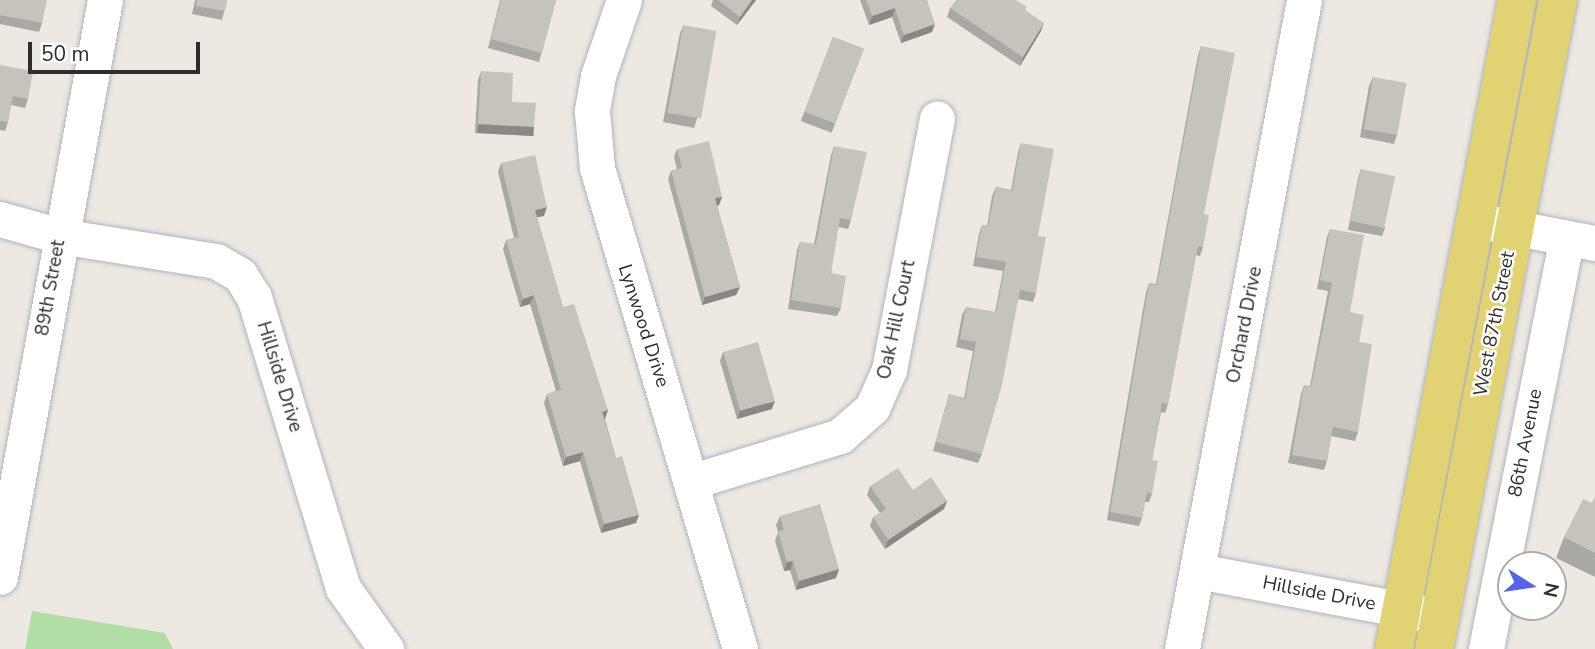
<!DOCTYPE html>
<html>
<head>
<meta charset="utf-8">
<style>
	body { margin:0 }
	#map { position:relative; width:1595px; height:649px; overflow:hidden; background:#ede9e2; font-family:"Nunito Sans",sans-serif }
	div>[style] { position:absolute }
	.green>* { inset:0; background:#b3dda6 }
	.roads { filter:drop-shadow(0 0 2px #b2b3bc) drop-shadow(0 0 2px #b2b3bc) }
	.minor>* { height:35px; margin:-17.5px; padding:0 17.5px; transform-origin:17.5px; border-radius:17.5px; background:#fff }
	.major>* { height:38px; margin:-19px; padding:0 19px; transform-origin:19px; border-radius:19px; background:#e1d273 }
	.wall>* { inset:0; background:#aaa8a3; transform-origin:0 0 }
	.shaded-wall>* { inset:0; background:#8b8884; transform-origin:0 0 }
	.building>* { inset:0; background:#c6c3bd; transform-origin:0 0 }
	span { translate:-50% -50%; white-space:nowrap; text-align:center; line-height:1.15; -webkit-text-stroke:5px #fff; paint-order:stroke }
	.street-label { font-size:19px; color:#2e2e2e }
	.north { position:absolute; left:1497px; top:551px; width:70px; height:70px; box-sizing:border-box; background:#fff; border:2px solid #ababab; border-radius:50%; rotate:102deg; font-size:19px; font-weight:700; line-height:28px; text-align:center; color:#2e2e2e }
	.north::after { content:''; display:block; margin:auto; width:24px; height:32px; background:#5764e6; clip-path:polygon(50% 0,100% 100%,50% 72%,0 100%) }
	.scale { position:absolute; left:28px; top:42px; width:172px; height:32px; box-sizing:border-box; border:4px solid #2e2e2e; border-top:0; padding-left:9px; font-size:21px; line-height:24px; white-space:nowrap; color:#2e2e2e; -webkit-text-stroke:5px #fff; paint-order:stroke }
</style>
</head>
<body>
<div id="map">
	<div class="green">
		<div style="clip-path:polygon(32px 611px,165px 633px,173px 649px,25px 649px)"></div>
	</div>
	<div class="roads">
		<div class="minor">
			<div style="left:624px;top:0;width:80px;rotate:108.9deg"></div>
			<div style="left:598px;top:76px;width:36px;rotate:100deg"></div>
			<div style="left:592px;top:111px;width:57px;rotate:85deg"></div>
			<div style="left:597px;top:168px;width:502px;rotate:73.44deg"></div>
			<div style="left:0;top:219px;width:62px;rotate:15.8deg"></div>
			<div style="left:60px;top:236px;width:158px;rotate:9.1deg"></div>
			<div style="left:216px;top:261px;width:28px;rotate:30deg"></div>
			<div style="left:240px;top:275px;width:26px;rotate:58deg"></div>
			<div style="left:254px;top:297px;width:304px;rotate:73deg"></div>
			<div style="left:343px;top:588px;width:75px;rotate:54.8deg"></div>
			<div style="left:1475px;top:220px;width:122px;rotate:10.9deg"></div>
			<div style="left:693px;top:481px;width:154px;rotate:-17deg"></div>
			<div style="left:840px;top:436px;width:43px;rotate:-41.2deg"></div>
			<div style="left:872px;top:408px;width:42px;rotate:-65.9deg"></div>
			<div style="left:889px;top:370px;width:256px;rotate:-79.2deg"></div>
			<div style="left:1198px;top:571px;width:236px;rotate:10.7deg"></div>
			<div style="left:0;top:577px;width:586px;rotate:-79.69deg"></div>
			<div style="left:1182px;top:649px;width:660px;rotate:-79.35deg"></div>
			<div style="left:1486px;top:649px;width:419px;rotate:-78.9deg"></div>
		</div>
		<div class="major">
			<div style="left:1394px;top:649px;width:661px;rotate:-79.27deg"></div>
			<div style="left:1434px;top:649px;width:661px;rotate:-79.18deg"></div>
		</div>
	</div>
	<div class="wall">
		<div style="clip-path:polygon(0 0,42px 23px,39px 32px,0 24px)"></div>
		<div style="clip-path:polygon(195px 0,227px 0,222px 20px,192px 14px)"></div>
		<div style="clip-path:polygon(500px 0,556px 0,539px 62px,488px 48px)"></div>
		<div style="clip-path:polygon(713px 0,756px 0,737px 25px,711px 6px)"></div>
		<div style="clip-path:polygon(860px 0,927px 0,932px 32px,901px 43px,892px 17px,869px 25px)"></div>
		<div style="clip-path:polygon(950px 8px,1026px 11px,1041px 31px,1020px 66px,947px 17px)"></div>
		<div style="clip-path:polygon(683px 25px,697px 119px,694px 128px,663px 122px,680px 33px)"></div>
		<div style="left:833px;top:37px;width:33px;height:90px;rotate:21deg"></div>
		<div style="clip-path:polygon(1201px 46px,1203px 247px,1200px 256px,1196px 255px,1168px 404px,1165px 413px,1161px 412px,1152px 460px,1152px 494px,1149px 502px,1145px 502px,1142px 518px,1139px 526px,1107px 520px,1146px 292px,1149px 283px,1156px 284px,1198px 55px)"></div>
		<div style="clip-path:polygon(0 65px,28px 99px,25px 108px,11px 105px,8px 122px,5px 131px,0 130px)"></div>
		<div style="clip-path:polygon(481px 71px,534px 127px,531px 136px,475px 133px,478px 80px)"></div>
		<div style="clip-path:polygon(1373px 77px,1397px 135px,1394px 144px,1360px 137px,1369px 86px)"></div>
		<div style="clip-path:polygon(1021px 143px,1038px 236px,1036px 293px,1033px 302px,1018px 299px,982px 454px,978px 463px,933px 451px,949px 394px,964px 398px,973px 351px,956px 347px,962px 315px,966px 307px,995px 312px,1003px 271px,973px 266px,979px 234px,982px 225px,987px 226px,992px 196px,996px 187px,1011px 190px,1018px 152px)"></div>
		<div style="clip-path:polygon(834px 146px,851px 220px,848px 229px,838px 227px,831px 273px,841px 308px,837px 316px,788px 309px,797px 250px,800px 242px,814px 244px,831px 155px)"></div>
		<div style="clip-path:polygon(677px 149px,722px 197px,719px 205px,717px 206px,740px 287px,736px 295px,702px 305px,668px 179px,671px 171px,677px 169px,674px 157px)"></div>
		<div style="clip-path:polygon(501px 163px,544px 216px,537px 217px,563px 307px,608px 410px,605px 419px,616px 458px,639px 515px,636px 523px,601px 533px,580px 461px,563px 466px,544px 403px,547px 394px,556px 391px,530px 304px,520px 307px,503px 249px,506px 240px,514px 238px,498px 172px)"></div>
		<div style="clip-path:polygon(1361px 169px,1385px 228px,1382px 236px,1348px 230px,1358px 178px)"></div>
		<div style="clip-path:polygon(1330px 229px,1350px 312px,1359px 342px,1358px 432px,1355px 441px,1331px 436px,1327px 461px,1324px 470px,1288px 463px,1301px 394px,1304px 385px,1310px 386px,1328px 291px,1317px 289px,1327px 237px)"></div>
		<div style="clip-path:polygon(723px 352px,772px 409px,737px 419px,720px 361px)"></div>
		<div style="clip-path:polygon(870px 486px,913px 490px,947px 501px,944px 509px,885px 549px,870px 526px,873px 517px,880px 513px,867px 495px)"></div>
		<div style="clip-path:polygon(1595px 497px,1595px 577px,1556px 558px,1564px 537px,1592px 503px)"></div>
		<div style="clip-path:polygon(780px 516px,839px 569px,836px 578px,796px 590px,790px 570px,784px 571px,775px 541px,778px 532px,776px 525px)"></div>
	</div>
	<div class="shaded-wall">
		<div style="clip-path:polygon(752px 0,756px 0,737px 25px,740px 17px)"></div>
		<div style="clip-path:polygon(895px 8px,892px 17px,869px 25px,872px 16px)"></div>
		<div style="clip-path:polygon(1044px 23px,1041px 31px,1020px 66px,1023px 57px)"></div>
		<div style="clip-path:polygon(935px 24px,932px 32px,901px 43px,904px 35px)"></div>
		<div style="left:478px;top:124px;width:56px;height:9px;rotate:3deg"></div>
		<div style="clip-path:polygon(722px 197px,719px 205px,711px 207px,715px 198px)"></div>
		<div style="clip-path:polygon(547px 207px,544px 216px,532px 218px,535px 210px)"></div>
		<div style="clip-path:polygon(740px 287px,736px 295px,702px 305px,705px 297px)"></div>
		<div style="clip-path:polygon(534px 295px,530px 304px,520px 307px,523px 299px)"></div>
		<div style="clip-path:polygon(775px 401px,772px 409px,737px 419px,740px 411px)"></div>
		<div style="clip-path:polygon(608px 410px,605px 419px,602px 412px)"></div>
		<div style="clip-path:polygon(583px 452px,580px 461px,563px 466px,566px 457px)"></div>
		<div style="clip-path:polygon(947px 501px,944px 509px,885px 549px,888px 540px)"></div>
		<div style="clip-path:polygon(639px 515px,636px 523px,601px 533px,604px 524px)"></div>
		<div style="clip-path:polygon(793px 561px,790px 570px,784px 571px,787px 562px)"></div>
		<div style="clip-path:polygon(839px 569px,836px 578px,796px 590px,799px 581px)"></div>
	</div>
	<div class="building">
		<div style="clip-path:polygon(0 0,47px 0,42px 23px,0 15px)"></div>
		<div style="clip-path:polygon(197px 0,227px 0,225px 11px,196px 6px)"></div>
		<div style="clip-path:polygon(501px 0,556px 0,542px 53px,491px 39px)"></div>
		<div style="clip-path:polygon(718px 0,752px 0,740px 17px)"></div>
		<div style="clip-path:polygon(866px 0,927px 0,935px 24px,904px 35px,895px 8px,872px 16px)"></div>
		<div style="clip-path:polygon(956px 0,1016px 0,1027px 7px,1025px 10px,1044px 23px,1023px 57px,950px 8px)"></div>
		<div style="left:683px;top:25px;width:34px;height:89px;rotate:10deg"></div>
		<div style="left:833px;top:37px;width:33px;height:80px;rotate:21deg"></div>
		<div style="clip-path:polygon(1201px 46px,1235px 53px,1204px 214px,1209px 215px,1203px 247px,1198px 246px,1168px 404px,1162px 403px,1152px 460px,1158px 461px,1152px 494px,1147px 492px,1142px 518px,1110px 512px,1149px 283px,1157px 285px)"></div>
		<div style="clip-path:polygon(0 65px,33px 71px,28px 99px,13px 96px,8px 122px,0 121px)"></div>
		<div style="clip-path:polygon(481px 71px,513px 73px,512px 102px,536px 103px,534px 127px,478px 124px)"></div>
		<div style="left:1373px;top:77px;width:34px;height:53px;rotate:10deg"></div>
		<div style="clip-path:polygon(709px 141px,722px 197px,715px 198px,740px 287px,705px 297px,671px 171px,682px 168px,677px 149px)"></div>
		<div style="clip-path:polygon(1021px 143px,1054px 149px,1038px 236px,1046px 237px,1036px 293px,1020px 290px,1002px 385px,982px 454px,936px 442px,949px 394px,965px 399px,976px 342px,960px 339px,966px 307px,996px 312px,1006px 262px,976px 257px,982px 225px,988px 226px,996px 187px,1012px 191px)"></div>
		<div style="clip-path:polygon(834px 146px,867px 152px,851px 220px,840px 218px,831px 273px,846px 276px,841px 308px,791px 300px,800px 242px,816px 244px)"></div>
		<div style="clip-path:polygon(535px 155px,547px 207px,535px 210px,563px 307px,574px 304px,608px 410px,602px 412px,616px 458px,622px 456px,639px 515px,604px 524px,583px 452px,566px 457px,547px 394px,561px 390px,534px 295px,523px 299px,506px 240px,519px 237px,501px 163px)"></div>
		<div style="left:1361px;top:169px;width:35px;height:53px;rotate:12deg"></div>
		<div style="clip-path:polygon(1330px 229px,1364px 235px,1350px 312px,1364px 315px,1359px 342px,1372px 344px,1358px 432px,1333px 427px,1327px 461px,1292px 455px,1304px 385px,1311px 387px,1332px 283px,1320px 280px)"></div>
		<div style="left:758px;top:342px;width:61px;height:36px;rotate:74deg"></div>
		<div style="clip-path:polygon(898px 468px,913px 490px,931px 477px,947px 501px,888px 540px,873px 517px,886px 509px,870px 486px)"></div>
		<div style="clip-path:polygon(1595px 497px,1595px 553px,1564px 537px,1583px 499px,1592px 503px)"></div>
		<div style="clip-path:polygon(820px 504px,839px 569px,799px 581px,793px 561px,787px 562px,778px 532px,784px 530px,780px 516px)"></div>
	</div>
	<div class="street-label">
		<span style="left:51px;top:288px;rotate:-80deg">89th Street</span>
		<span style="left:897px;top:320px;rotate:-78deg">Oak Hill Court</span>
		<span style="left:1495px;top:324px;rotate:-79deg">West 87th Street</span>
		<span style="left:1245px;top:325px;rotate:-79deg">Orchard Drive</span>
		<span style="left:643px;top:326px;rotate:72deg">Lynwood Drive</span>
		<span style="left:279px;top:377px;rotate:73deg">Hillside Drive</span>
		<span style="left:1526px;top:443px;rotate:-79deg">86th Avenue</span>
		<span style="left:1319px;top:594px;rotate:11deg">Hillside Drive</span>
	</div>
	<div class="north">N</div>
	<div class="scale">50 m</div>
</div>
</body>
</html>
